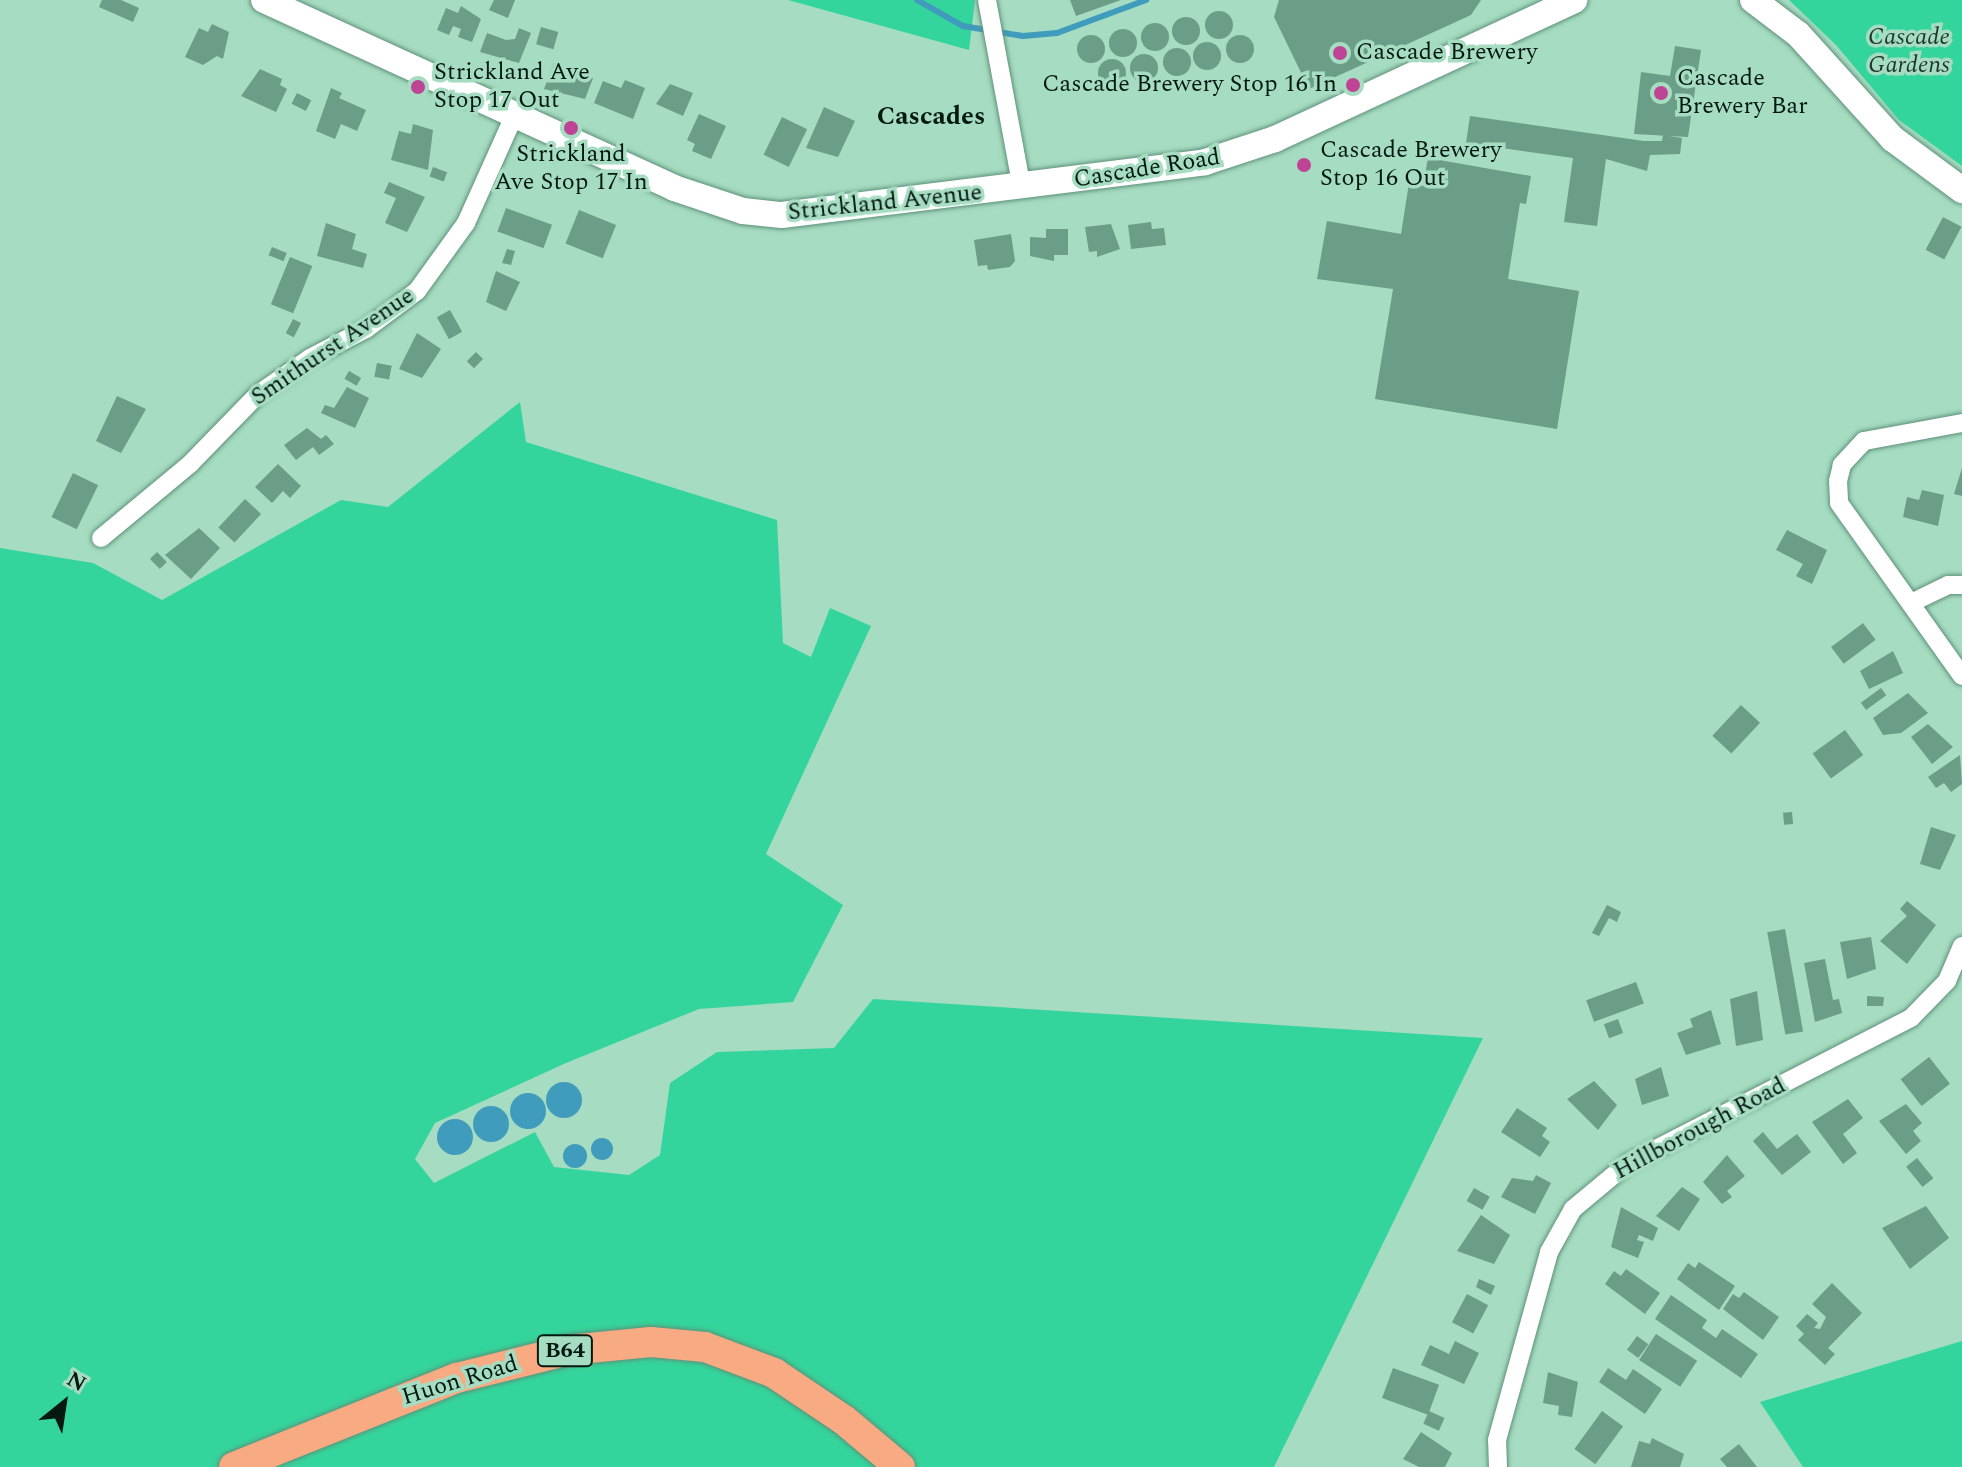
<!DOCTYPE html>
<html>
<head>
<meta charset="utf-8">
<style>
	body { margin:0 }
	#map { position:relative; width:1962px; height:1467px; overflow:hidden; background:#a6dcc2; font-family:Spectral,serif }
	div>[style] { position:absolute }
	.green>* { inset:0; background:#34d59c }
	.water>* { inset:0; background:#409cbc }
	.round { border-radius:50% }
	.stream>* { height:6px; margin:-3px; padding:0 3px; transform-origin:3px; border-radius:3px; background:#409cbc }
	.building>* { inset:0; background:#6a9e86; transform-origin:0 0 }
	.roads { filter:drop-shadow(0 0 2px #5e9179) drop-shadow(0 0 2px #5e9179) }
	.street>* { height:18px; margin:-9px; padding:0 9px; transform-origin:9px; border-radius:9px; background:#fff }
	.secondary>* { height:26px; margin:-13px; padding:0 13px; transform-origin:13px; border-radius:13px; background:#fff }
	.primary>* { height:30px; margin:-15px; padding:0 15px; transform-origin:15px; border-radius:15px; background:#f8aa82 }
	.dots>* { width:22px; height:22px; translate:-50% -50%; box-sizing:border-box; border:4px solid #a6dcc2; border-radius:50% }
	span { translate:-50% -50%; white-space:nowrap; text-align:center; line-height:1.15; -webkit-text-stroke:7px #a6dcc2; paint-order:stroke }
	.shield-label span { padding:2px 6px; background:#a6dcc2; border:2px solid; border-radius:6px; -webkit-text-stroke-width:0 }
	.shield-label { font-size:22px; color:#041910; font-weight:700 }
	.park-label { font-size:24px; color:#1c362a; font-style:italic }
	.poi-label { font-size:24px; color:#041910 }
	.left { translate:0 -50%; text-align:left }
	.right { translate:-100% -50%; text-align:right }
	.street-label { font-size:24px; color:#041910 }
	.neighbourhood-label { font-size:26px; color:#041910; font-weight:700 }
	.north { position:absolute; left:24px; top:1363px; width:80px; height:80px; -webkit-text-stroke:6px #a6dcc2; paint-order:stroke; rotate:30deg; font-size:22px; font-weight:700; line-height:32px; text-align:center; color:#041910 }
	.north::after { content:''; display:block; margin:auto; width:28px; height:36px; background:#041910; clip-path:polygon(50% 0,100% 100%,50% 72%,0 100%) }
</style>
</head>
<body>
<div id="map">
	<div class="green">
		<div style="clip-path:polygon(788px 0,975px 0,969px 50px)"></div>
		<div style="clip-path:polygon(1789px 0,1962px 0,1962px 166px,1899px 120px,1836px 45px)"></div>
		<div style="clip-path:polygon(520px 402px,526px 442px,777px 520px,783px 643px,811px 657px,830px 608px,871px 626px,766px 854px,843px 905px,793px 1002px,699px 1009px,566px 1063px,435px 1123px,415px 1159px,434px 1183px,535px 1132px,554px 1167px,629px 1175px,660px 1155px,670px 1083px,717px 1052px,834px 1048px,873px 999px,1483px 1038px,1274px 1467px,0 1467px,0 548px,93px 563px,162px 600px,341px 500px,388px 507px)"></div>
		<div style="clip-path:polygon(1962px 1341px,1962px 1467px,1803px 1467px,1760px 1402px)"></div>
	</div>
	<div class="water">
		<div class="round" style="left:546px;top:1082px;width:36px;height:36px"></div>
		<div class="round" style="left:510px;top:1093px;width:36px;height:36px"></div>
		<div class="round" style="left:473px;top:1106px;width:36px;height:36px"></div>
		<div class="round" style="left:437px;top:1119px;width:36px;height:36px"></div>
		<div class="round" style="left:591px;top:1138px;width:22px;height:22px"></div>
		<div class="round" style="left:563px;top:1144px;width:24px;height:24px"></div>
	</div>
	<div class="stream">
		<div style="left:917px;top:0;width:53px;rotate:29.5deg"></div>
		<div style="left:963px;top:26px;width:61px;rotate:9.5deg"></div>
		<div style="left:1023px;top:36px;width:34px;rotate:-5deg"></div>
		<div style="left:1057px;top:33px;width:95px;rotate:-20.3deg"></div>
	</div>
	<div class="building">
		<div style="clip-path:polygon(102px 0,121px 0,139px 8px,133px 22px,99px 7px)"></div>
		<div style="clip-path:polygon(494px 0,515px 0,508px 18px,489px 10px)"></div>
		<div style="clip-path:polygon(1070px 0,1121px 0,1076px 16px)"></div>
		<div style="clip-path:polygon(1279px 0,1481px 0,1471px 15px,1309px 89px,1274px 17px)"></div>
		<div style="clip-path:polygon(461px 6px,481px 19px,472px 42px,458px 37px,461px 29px,453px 26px,449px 35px,437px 30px,446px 8px,458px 13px)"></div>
		<div class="round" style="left:1205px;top:11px;width:28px;height:28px"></div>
		<div class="round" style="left:1172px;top:17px;width:28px;height:28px"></div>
		<div class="round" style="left:1141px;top:23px;width:28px;height:28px"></div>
		<div style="clip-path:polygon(212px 24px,229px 32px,223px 59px,217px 56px,203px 65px,185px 57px,199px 28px,208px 32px)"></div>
		<div style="left:541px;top:27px;width:18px;height:18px;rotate:16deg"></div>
		<div style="clip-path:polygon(519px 28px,531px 33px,519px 63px,480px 52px,487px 33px,506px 40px,515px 39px)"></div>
		<div class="round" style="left:1109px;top:29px;width:28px;height:28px"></div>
		<div class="round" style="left:1226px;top:35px;width:28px;height:28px"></div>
		<div class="round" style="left:1077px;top:35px;width:28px;height:28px"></div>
		<div class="round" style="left:1193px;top:42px;width:28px;height:28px"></div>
		<div style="clip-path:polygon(1675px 46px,1701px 50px,1688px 137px,1634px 134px,1641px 72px,1670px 76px)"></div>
		<div class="round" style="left:1163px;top:48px;width:28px;height:28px"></div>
		<div class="round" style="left:1130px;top:54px;width:28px;height:28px"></div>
		<div class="round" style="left:1098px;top:59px;width:28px;height:28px"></div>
		<div style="clip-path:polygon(554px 63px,593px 78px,585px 99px,544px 89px)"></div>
		<div style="clip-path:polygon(260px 69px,282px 79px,280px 85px,287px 89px,276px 112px,241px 96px)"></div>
		<div style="clip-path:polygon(625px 80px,645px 88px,633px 119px,594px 103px,603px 81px,621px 88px)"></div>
		<div style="clip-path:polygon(670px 84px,693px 93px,683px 116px,656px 104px)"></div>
		<div style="clip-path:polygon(331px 88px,342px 93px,339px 98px,366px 110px,357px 131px,341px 124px,335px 139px,316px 131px)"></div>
		<div style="left:297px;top:93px;width:16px;height:12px;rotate:27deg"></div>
		<div style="clip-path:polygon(824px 107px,855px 121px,838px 157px,806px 148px)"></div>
		<div style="clip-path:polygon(699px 114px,726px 126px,711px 159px,692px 151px,695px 144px,687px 140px)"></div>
		<div style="clip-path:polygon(1470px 116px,1644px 141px,1662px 141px,1663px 135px,1682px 138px,1680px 154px,1650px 155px,1647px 171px,1606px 159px,1597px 226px,1564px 222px,1573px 158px,1466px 143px)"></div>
		<div style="left:782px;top:117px;width:28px;height:42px;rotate:26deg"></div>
		<div style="clip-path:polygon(413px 124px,433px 130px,428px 170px,391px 160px,399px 131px,411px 134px)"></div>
		<div style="clip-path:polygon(1428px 158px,1531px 176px,1526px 204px,1520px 203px,1508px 279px,1579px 291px,1557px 429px,1375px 399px,1393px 289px,1317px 279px,1327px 221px,1401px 234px,1409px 183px,1423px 186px)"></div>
		<div style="left:433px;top:167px;width:15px;height:10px;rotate:20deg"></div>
		<div style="clip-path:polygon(389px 182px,425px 197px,407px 232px,385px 223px,396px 198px,384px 193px)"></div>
		<div style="left:506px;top:208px;width:49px;height:25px;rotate:20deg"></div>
		<div style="left:579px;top:210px;width:40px;height:36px;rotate:22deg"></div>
		<div style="left:1943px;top:217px;width:21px;height:37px;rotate:28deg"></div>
		<div style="clip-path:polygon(1151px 222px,1152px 229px,1164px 228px,1166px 245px,1131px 249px,1128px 225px)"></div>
		<div style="clip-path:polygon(326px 223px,356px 234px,352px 249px,367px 254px,363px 268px,317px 256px)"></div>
		<div style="clip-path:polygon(1111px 224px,1120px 249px,1097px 257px,1097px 251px,1089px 252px,1085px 227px)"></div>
		<div style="clip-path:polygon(1046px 229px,1068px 229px,1068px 255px,1054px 255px,1054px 261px,1030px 256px,1030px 237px,1046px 238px)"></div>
		<div style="clip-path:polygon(1011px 234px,1015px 261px,1010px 267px,988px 270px,987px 265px,978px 266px,974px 240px)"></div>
		<div style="left:272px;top:247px;width:16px;height:9px;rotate:22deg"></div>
		<div style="clip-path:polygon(507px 249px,515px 251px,511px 265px,502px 263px)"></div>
		<div style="left:290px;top:257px;width:24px;height:51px;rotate:22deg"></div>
		<div style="clip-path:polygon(496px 271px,520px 282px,506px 311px,486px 302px)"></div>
		<div style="left:450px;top:310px;width:25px;height:15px;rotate:61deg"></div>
		<div style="left:293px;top:319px;width:9px;height:16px;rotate:27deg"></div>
		<div style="clip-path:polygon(417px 333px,441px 349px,422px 378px,399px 369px)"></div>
		<div style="left:476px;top:352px;width:10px;height:13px;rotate:45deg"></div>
		<div style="left:377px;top:363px;width:15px;height:14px;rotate:11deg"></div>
		<div style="left:349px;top:371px;width:14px;height:9px;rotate:30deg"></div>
		<div style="clip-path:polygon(347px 387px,369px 398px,355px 428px,321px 413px,325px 405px,334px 408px)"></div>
		<div style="clip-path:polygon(117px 396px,146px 409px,121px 453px,96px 441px)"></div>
		<div style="clip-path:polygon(307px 428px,321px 439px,326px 435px,334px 444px,319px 455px,313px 447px,296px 460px,284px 445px)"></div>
		<div style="clip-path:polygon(278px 464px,301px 486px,290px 498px,283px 491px,272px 503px,255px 487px)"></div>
		<div style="clip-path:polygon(1962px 468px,1962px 496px,1954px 494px)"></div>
		<div style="left:73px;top:473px;width:28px;height:49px;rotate:26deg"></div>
		<div style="clip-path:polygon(1922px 490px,1944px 495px,1938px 526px,1903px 517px,1907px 497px,1919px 500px)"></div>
		<div style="left:245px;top:499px;width:22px;height:39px;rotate:43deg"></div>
		<div style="clip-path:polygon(199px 528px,220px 548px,191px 579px,165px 555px)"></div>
		<div style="clip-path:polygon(1787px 530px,1827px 550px,1812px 584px,1796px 576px,1803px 564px,1776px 550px)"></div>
		<div style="left:157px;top:552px;width:14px;height:10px;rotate:45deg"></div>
		<div style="left:1863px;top:623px;width:21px;height:40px;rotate:53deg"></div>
		<div style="clip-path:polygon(1893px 651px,1903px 673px,1869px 689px,1860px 671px)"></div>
		<div style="left:1881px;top:688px;width:9px;height:25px;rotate:54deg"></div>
		<div style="clip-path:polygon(1908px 693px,1928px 713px,1901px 733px,1883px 735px,1873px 718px)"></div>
		<div style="left:1741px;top:705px;width:26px;height:42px;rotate:43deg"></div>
		<div style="clip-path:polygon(1928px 724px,1953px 747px,1932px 764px,1911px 737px)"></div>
		<div style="left:1845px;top:730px;width:31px;height:40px;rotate:54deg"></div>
		<div style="clip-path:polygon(1960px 755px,1962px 784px,1951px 792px,1944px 783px,1936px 788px,1928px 777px)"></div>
		<div style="left:1792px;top:812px;width:12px;height:9px;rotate:85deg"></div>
		<div style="clip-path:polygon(1931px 827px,1956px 835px,1940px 870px,1920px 864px)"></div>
		<div style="clip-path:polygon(1907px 901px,1936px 925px,1907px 964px,1880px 941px,1907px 916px,1900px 909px)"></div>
		<div style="clip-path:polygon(1607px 905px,1621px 912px,1617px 922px,1609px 918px,1599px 936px,1592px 933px)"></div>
		<div style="left:1785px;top:929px;width:104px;height:18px;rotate:80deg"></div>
		<div style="clip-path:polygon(1871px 937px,1876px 969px,1847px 979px,1840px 942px)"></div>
		<div style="clip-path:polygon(1825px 959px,1833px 1000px,1839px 999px,1842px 1013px,1815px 1022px,1804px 963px)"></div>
		<div style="left:1636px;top:982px;width:23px;height:53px;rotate:70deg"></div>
		<div style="clip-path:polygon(1757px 991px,1763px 1040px,1736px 1046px,1730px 999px)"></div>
		<div style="clip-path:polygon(1867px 996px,1884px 997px,1883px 1006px,1867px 1006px)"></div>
		<div style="clip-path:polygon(1711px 1010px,1721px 1044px,1686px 1055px,1677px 1033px,1693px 1027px,1690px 1019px)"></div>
		<div style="left:1618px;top:1019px;width:15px;height:15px;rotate:70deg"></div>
		<div style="left:1929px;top:1057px;width:34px;height:36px;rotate:52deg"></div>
		<div style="clip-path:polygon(1661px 1067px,1669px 1096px,1642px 1105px,1635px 1079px)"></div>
		<div style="clip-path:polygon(1594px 1081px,1617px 1105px,1598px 1130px,1567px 1099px)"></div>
		<div style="clip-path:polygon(1848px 1099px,1863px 1118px,1843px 1134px,1857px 1153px,1843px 1164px,1812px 1122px)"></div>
		<div style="clip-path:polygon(1906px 1104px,1922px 1123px,1913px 1131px,1921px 1141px,1906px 1154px,1879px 1121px)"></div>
		<div style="clip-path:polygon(1517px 1108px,1547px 1128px,1542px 1136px,1550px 1142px,1540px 1157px,1501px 1132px)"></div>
		<div style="clip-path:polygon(1763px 1132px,1777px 1149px,1797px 1134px,1811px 1152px,1782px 1175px,1753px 1141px)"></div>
		<div style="clip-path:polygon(1727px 1155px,1745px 1176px,1727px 1191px,1732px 1197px,1722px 1204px,1703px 1182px)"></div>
		<div style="left:1917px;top:1158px;width:26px;height:14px;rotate:51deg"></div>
		<div style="clip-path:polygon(1536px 1175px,1551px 1183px,1535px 1214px,1501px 1197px,1512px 1178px,1533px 1181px)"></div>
		<div style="clip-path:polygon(1682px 1187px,1700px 1199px,1679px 1231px,1656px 1216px)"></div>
		<div style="left:1474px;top:1188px;width:18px;height:15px;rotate:29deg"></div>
		<div style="clip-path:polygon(1926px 1206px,1949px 1238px,1910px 1269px,1882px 1228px)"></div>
		<div style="clip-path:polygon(1621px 1207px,1658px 1228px,1653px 1241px,1639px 1235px,1637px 1240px,1644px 1242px,1638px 1258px,1611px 1247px)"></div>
		<div style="clip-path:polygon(1481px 1215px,1510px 1235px,1494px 1264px,1457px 1251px)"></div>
		<div style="clip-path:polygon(1699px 1262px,1735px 1286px,1719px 1310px,1677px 1279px,1688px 1263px,1695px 1268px)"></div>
		<div style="clip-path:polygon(1626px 1269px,1660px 1293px,1645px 1314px,1605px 1284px,1614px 1271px,1621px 1276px)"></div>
		<div style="clip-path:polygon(1479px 1279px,1495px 1286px,1491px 1295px,1476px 1287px)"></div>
		<div style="clip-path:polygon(1832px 1283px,1862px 1313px,1828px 1348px,1835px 1354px,1825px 1365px,1798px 1340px,1804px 1334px,1796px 1326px,1807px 1314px,1818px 1323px,1814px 1328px,1820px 1329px,1826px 1317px,1812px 1304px)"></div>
		<div style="clip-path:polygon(1744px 1292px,1779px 1317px,1763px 1340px,1723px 1309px,1733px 1294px,1739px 1298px)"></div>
		<div style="left:1467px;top:1294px;width:24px;height:32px;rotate:28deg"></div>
		<div style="clip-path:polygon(1671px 1295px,1707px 1320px,1702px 1328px,1716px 1338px,1722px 1329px,1758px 1354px,1741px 1378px,1655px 1319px)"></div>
		<div style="left:1656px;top:1334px;width:49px;height:31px;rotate:33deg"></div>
		<div style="left:1637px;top:1336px;width:14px;height:17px;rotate:36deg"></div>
		<div style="clip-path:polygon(1455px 1341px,1479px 1353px,1464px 1384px,1421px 1365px,1430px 1345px,1449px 1354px)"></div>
		<div style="left:1393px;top:1368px;width:49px;height:32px;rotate:20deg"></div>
		<div style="clip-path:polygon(1608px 1368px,1626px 1380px,1633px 1369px,1662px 1389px,1645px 1414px,1599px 1382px)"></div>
		<div style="clip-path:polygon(1548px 1372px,1578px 1382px,1572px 1417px,1558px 1415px,1559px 1406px,1543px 1403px)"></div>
		<div style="left:1429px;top:1411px;width:17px;height:14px;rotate:24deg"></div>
		<div style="left:1602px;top:1411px;width:26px;height:47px;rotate:36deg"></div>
		<div style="clip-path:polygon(1421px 1432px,1452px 1453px,1445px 1467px,1419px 1467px,1403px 1459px)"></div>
		<div style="clip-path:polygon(1652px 1438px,1684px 1454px,1680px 1467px,1631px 1467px,1639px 1441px,1650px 1444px)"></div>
		<div style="clip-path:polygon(1739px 1444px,1757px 1467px,1727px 1467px,1720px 1459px)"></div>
	</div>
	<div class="roads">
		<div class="street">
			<div style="left:987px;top:0;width:191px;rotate:79.5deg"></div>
			<div style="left:1962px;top:423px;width:100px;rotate:169.6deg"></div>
			<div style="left:1864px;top:441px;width:33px;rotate:133deg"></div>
			<div style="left:1842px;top:465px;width:16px;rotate:104deg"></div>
			<div style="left:1838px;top:481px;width:22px;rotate:87deg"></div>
			<div style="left:1839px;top:503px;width:212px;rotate:54.6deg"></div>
			<div style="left:101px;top:538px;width:116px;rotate:-39.7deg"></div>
			<div style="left:190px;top:464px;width:96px;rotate:-45.8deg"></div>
			<div style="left:257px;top:395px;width:65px;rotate:-34.9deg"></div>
			<div style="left:310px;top:358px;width:63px;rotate:-27.4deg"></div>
			<div style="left:366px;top:329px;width:64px;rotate:-36.7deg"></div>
			<div style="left:417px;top:291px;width:84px;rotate:-54.2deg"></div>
			<div style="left:466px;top:223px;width:117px;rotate:-65.8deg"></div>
			<div style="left:1911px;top:603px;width:41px;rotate:-25.9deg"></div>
			<div style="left:1948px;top:585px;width:14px"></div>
			<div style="left:1498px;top:1467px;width:27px;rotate:-92deg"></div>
			<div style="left:1497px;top:1440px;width:195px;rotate:-74.5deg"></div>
			<div style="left:1549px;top:1252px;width:49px;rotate:-60.8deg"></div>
			<div style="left:1573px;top:1209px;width:70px;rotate:-39.8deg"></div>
			<div style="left:1627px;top:1164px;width:319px;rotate:-27.2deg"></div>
			<div style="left:1911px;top:1018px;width:52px;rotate:-45.8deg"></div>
			<div style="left:1947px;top:981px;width:38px;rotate:-67deg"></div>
		</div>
		<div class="secondary">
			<div style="left:264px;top:0;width:451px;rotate:24.6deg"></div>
			<div style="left:674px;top:188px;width:73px;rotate:18.4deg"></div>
			<div style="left:743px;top:211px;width:39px;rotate:6deg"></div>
			<div style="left:782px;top:215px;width:426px;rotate:-7.1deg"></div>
			<div style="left:1205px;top:162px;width:74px;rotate:-18.2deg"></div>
			<div style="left:1275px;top:139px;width:330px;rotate:-24.9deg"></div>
			<div style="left:1753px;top:0;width:56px;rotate:37.1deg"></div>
			<div style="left:1798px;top:34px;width:142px;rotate:47.9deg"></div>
			<div style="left:1893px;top:139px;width:86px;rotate:36.5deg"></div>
		</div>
		<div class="primary">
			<div style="left:234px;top:1467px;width:240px;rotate:-21.8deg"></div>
			<div style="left:457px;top:1378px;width:115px;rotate:-14deg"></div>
			<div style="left:569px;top:1350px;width:82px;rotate:-5.6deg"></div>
			<div style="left:651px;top:1342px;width:54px;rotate:5.3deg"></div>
			<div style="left:705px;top:1347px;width:74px;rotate:20.6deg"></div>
			<div style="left:774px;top:1373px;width:84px;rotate:33.9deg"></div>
			<div style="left:844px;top:1420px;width:73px;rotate:40deg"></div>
		</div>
	</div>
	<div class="dots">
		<div style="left:1340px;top:53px;background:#c04495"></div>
		<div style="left:1353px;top:85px;background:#c04495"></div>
		<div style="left:418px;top:87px;background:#c04495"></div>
		<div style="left:1661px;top:93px;background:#c04495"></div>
		<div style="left:571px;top:128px;background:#c04495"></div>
		<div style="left:1304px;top:165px;background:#c04495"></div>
	</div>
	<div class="shield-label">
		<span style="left:565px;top:1351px">B64</span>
	</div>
	<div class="park-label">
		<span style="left:1909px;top:52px">Cascade<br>Gardens</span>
	</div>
	<div class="poi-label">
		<span class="left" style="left:1356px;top:53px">Cascade Brewery</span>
		<span class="left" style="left:434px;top:87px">Strickland Ave<br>Stop 17 Out</span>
		<span class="left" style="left:1677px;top:93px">Cascade<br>Brewery Bar</span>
		<span class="right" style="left:1337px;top:85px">Cascade Brewery Stop 16 In</span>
		<span class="left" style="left:1320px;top:165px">Cascade Brewery<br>Stop 16 Out</span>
		<span style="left:571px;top:169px">Strickland<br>Ave Stop 17 In</span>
	</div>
	<div class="street-label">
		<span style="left:1147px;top:169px;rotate:-9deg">Cascade Road</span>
		<span style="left:885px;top:203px;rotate:-6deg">Strickland Avenue</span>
		<span style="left:333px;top:347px;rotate:-34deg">Smithurst Avenue</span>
		<span style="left:1700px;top:1129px;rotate:-28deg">Hillborough Road</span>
		<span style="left:460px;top:1381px;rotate:-17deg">Huon Road</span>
	</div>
	<div class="neighbourhood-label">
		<span style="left:931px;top:117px">Cascades</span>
	</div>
	<div class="north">N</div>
</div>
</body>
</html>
